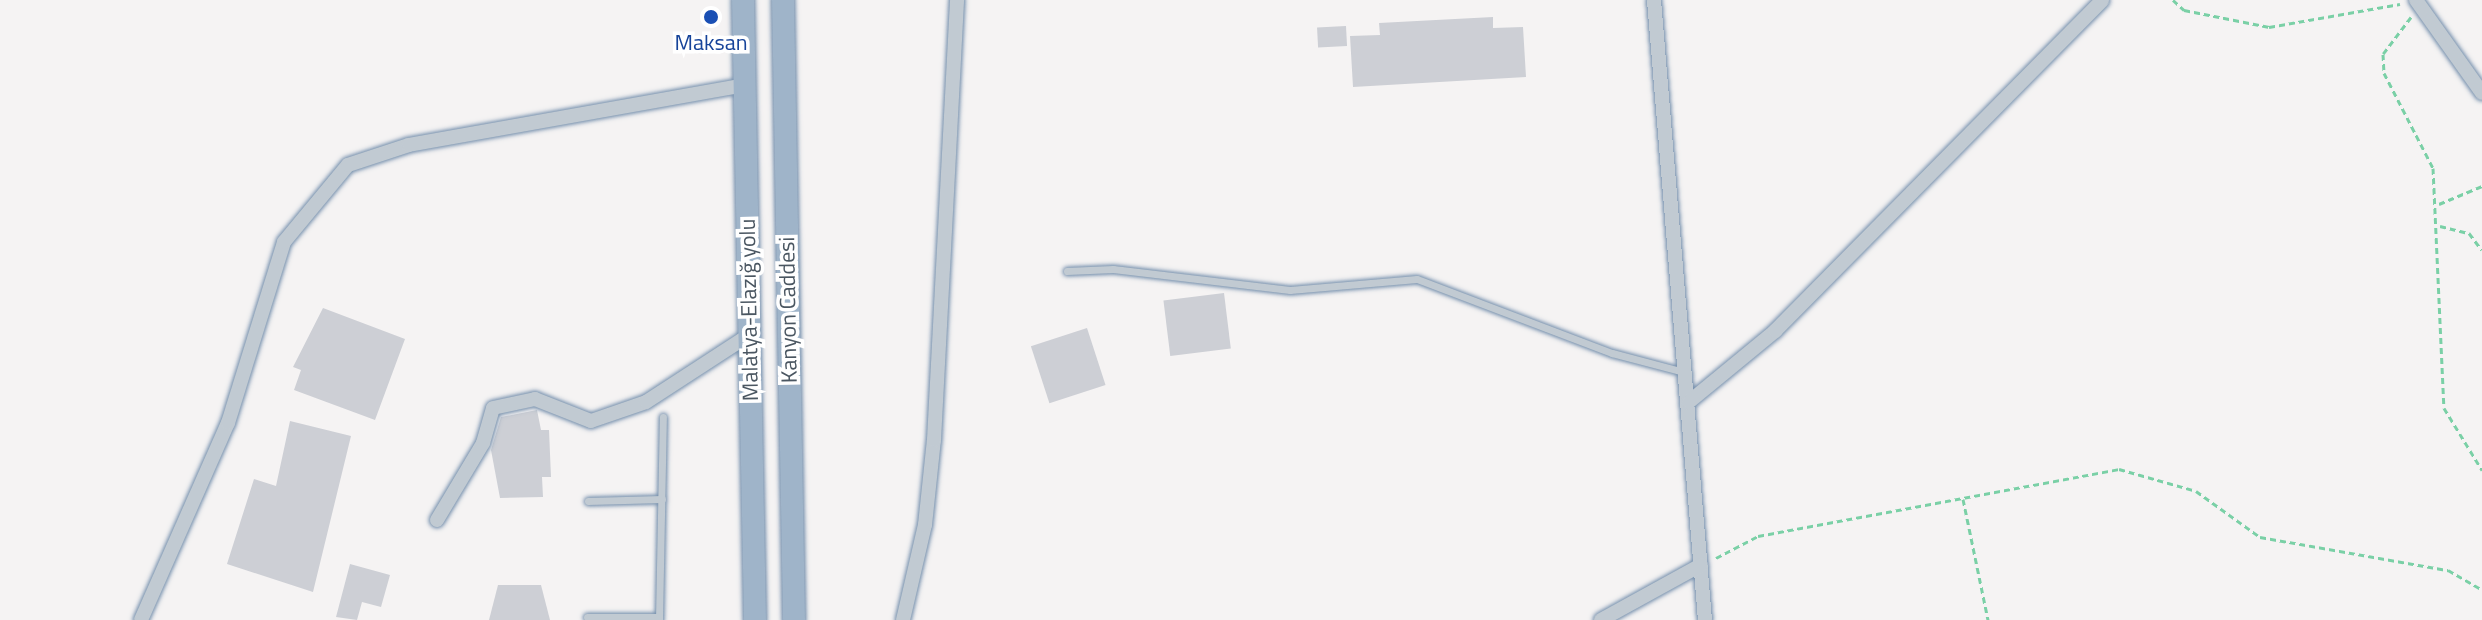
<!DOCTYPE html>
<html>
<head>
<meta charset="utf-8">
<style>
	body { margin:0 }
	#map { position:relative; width:2482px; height:620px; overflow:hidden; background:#f5f3f3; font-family:"Titillium Web",sans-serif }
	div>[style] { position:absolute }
	.building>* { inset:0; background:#cdcfd5; transform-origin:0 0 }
	.path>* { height:3px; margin-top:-1.5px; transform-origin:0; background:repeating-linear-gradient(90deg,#7ad0a6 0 6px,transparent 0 10px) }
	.roads { filter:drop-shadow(0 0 2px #7690ad) drop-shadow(0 0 2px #7690ad) }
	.service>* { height:7px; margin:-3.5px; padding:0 3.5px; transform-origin:3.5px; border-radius:3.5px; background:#c1cad2 }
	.minor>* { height:14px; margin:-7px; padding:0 7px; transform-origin:7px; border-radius:7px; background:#c1cad2 }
	.trunk>* { height:22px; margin:-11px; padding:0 11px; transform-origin:11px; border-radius:11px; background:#9fb4c9 }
	.dots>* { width:22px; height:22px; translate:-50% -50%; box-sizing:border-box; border:4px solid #fff; border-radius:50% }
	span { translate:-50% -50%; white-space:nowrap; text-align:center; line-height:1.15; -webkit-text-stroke:7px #fff; paint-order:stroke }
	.transit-label { font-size:22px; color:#164399 }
	.street-label { font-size:22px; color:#4a5661 }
</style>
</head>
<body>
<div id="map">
	<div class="building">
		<div style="clip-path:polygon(1493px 17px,1493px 28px,1523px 27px,1526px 77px,1353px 87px,1350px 36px,1380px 35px,1379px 23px)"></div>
		<div style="left:1346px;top:26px;width:20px;height:29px;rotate:87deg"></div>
		<div style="left:1224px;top:293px;width:56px;height:61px;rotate:83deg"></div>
		<div style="clip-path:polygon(323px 308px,405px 339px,375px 420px,294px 390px,301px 370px,293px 367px)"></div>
		<div style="left:1087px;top:328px;width:60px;height:59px;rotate:72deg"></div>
		<div style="clip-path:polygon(537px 410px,541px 430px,549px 430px,551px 477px,542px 477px,543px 497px,500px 498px,491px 450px,501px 417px)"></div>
		<div style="clip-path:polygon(290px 421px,351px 436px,313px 592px,227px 564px,254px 479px,276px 486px)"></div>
		<div style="clip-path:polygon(350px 564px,390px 575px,381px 607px,362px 602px,357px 620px,336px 617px)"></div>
		<div style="clip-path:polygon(498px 585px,541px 585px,550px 620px,489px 620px)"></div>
	</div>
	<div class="path">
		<div style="left:2173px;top:0;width:15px;rotate:42deg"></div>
		<div style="left:2184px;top:10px;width:87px;rotate:11.3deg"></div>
		<div style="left:2269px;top:27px;width:133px;rotate:-10deg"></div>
		<div style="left:2411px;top:17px;width:46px;rotate:127.1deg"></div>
		<div style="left:2383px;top:54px;width:19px;rotate:87deg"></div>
		<div style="left:2384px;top:73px;width:107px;rotate:62.7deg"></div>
		<div style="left:2433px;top:168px;width:240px;rotate:87.4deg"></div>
		<div style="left:2444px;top:408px;width:73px;rotate:58.5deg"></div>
		<div style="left:2439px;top:204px;width:47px;rotate:-22.7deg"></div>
		<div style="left:2440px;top:226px;width:30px;rotate:14deg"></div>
		<div style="left:2469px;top:233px;width:21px;rotate:53deg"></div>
		<div style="left:1963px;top:499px;width:124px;rotate:78.3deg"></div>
		<div style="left:1716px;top:558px;width:47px;rotate:-27.6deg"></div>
		<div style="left:1758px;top:536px;width:367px;rotate:-10.5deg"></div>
		<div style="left:2119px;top:469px;width:80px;rotate:15.9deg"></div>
		<div style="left:2196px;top:491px;width:79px;rotate:35.7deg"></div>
		<div style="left:2260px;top:537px;width:191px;rotate:10deg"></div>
		<div style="left:2448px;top:570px;width:39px;rotate:30deg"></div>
	</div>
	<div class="roads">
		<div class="service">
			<div style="left:1067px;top:271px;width:46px;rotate:-2.5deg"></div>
			<div style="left:1113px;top:269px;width:178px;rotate:6.8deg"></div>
			<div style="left:1290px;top:290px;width:127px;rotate:-5deg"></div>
			<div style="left:1417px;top:279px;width:209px;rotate:20.8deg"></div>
			<div style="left:1612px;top:353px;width:74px;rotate:14.8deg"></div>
			<div style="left:588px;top:501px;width:74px;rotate:-1.5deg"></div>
			<div style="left:587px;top:617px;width:72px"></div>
			<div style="left:659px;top:620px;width:203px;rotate:-88.9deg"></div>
		</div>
		<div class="minor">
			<div style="left:1654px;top:0;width:622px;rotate:85.3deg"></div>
			<div style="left:2416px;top:0;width:114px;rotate:54.6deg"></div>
			<div style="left:1689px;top:402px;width:112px;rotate:-39.5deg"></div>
			<div style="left:1775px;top:331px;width:465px;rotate:-45.3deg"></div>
			<div style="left:437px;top:520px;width:90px;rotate:-59.1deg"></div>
			<div style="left:483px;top:443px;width:36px;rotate:-74deg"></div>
			<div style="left:493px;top:408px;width:43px;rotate:-12.1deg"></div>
			<div style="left:535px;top:399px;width:60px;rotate:21.4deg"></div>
			<div style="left:591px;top:421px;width:58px;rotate:-19.1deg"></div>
			<div style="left:646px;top:402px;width:123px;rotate:-33deg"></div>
			<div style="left:141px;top:620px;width:215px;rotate:-66.2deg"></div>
			<div style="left:228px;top:423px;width:189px;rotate:-72.8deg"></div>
			<div style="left:284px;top:242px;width:100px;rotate:-50.3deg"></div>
			<div style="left:348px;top:165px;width:64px;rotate:-18.2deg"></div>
			<div style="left:409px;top:145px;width:341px;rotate:-10.1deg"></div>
			<div style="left:903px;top:620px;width:98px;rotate:-77deg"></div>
			<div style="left:925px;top:525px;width:85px;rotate:-84deg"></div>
			<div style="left:934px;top:440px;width:441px;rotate:-87deg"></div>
			<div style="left:1601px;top:620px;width:114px;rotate:-28.8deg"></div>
		</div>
		<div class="trunk">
			<div style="left:743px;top:0;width:620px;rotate:88.89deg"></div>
			<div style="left:783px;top:0;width:620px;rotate:88.98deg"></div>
		</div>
	</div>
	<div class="dots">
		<div style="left:711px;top:17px;background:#1a4fb4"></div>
	</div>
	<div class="transit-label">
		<span style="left:711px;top:43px">Maksan</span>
	</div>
	<div class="street-label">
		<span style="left:749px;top:310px;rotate:-91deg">Malatya-Elazığ yolu</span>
		<span style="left:788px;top:310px;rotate:-91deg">Kanyon Caddesi</span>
	</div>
</div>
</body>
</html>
